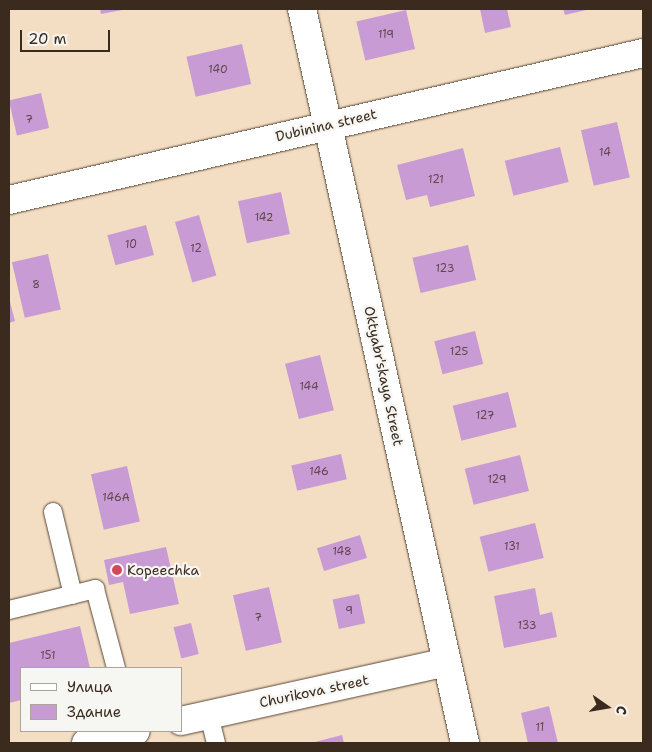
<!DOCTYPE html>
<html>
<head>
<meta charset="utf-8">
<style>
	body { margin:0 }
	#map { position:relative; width:652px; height:752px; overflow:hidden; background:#f3dec3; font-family:"Shantell Sans",sans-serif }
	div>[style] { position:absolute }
	.building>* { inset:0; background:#c99bd5; transform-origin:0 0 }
	.roads { filter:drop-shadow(0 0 1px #574537) drop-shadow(0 0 1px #574537) }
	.lane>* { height:18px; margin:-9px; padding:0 9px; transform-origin:9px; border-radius:9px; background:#fff }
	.street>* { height:28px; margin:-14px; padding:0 14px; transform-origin:14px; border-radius:14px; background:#fff }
	.dots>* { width:14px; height:14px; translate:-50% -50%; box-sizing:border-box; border:2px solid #f6f6f2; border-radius:50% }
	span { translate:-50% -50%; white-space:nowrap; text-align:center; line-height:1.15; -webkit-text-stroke:4.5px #f6f6f2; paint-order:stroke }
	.number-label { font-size:11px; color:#5e464c }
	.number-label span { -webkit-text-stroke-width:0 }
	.street-label { font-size:14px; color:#3b2a1e }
	.poi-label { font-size:14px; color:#3b2a1e }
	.left { translate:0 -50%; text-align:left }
	.frame { position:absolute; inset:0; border:10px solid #3b2a1e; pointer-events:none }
	.legend { position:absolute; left:20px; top:667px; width:162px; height:65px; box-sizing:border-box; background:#f6f6f2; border:1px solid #aba49d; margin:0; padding:6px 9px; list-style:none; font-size:15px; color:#3b2a1e }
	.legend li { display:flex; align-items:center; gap:10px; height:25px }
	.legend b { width:25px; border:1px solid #aba49d }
	.north { position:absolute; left:582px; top:682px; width:50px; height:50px; -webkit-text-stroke:4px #f6f6f2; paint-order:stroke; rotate:103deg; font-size:14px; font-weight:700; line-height:20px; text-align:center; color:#3b2a1e }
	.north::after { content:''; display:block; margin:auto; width:18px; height:22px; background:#3b2a1e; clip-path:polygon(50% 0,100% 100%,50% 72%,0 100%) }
	.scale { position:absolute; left:20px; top:30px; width:90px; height:22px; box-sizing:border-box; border:2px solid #3b2a1e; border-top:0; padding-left:6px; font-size:15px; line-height:18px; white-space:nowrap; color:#3b2a1e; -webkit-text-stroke:4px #f6f6f2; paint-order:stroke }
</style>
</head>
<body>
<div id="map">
	<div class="building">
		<div style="clip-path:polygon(100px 9px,122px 9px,122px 10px,101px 14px)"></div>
		<div style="clip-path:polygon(480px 9px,507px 9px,511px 27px,485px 33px)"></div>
		<div style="clip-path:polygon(563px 9px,586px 9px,586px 10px,565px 15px)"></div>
		<div style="left:406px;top:10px;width:40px;height:51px;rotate:77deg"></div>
		<div style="left:242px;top:44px;width:41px;height:57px;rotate:77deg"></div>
		<div style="left:41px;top:93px;width:36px;height:33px;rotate:77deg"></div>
		<div style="left:617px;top:122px;width:57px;height:37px;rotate:77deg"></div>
		<div style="left:560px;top:147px;width:36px;height:57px;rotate:76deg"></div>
		<div style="clip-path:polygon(463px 148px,475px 196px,430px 207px,427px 195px,406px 200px,397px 165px)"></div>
		<div style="left:281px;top:192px;width:43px;height:44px;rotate:78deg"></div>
		<div style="left:199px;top:215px;width:63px;height:25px;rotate:74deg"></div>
		<div style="left:146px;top:225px;width:31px;height:40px;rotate:75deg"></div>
		<div style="left:468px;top:245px;width:36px;height:57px;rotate:77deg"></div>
		<div style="left:48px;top:254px;width:57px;height:37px;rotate:77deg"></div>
		<div style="clip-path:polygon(9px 298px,15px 321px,9px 323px)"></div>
		<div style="left:475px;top:331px;width:34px;height:42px;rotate:76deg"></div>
		<div style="left:320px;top:355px;width:57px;height:36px;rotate:76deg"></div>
		<div style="left:508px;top:392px;width:36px;height:57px;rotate:76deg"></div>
		<div style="left:341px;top:454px;width:26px;height:51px;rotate:77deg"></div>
		<div style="left:520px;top:455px;width:37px;height:57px;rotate:76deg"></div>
		<div style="left:127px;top:466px;width:57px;height:37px;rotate:77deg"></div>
		<div style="left:535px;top:523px;width:36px;height:57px;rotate:76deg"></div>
		<div style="left:360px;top:535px;width:24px;height:45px;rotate:73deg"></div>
		<div style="clip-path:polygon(166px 547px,179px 604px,130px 614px,123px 582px,109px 585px,104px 560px)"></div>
		<div style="left:269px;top:587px;width:57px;height:37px;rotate:77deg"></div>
		<div style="clip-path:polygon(535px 588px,540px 615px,552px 612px,557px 637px,504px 648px,494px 596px)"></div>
		<div style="left:359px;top:594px;width:30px;height:27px;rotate:78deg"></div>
		<div style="left:191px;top:623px;width:32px;height:18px;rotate:76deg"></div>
		<div style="clip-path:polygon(80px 626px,90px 668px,21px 668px,21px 700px,9px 703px,9px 643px)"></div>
		<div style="clip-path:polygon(549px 706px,558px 743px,528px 743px,521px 713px)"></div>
		<div style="clip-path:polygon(342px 735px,344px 743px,311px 743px)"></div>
	</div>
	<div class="roads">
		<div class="lane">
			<div style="left:53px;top:512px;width:85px;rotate:76.5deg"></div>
			<div style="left:9px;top:610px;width:89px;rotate:-13.7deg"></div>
			<div style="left:95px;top:589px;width:82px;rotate:75.1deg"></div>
			<div style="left:209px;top:715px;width:29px;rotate:76deg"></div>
		</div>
		<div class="street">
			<div style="left:302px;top:9px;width:752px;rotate:77.48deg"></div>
			<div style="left:9px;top:200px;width:651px;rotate:-13.05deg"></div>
			<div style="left:181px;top:721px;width:272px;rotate:-12.5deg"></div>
			<div style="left:86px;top:743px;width:51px;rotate:-13.5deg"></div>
		</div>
	</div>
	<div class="dots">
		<div style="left:117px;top:570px;background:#d1495b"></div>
	</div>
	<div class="number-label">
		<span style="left:386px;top:35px">119</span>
		<span style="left:218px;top:70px">140</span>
		<span style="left:29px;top:120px">7</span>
		<span style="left:605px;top:153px">14</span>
		<span style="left:436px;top:180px">121</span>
		<span style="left:264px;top:218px">142</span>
		<span style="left:131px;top:245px">10</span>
		<span style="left:196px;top:249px">12</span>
		<span style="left:445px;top:269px">123</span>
		<span style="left:36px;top:285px">8</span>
		<span style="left:459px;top:352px">125</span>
		<span style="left:309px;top:387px">144</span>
		<span style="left:485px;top:416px">127</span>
		<span style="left:319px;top:472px">146</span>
		<span style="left:497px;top:480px">129</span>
		<span style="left:116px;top:498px">146А</span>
		<span style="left:512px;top:547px">131</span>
		<span style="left:342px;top:552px">148</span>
		<span style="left:349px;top:611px">9</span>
		<span style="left:258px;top:618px">7</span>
		<span style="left:527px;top:626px">133</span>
		<span style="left:48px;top:656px">151</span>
		<span style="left:540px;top:728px">11</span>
	</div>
	<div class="street-label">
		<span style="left:326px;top:125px;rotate:-13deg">Dubinina street</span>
		<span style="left:384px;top:376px;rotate:78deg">Oktyabr'skaya Street</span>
		<span style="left:314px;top:691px;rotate:-12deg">Churikova street</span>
	</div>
	<div class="poi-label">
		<span class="left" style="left:127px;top:570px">Kopeechka</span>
	</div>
	<div class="frame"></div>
	<ul class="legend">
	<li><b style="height:6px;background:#fff"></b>Улица</li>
	<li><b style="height:14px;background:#c99bd5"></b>Здание</li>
	</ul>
	<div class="north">С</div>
	<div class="scale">20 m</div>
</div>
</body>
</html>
